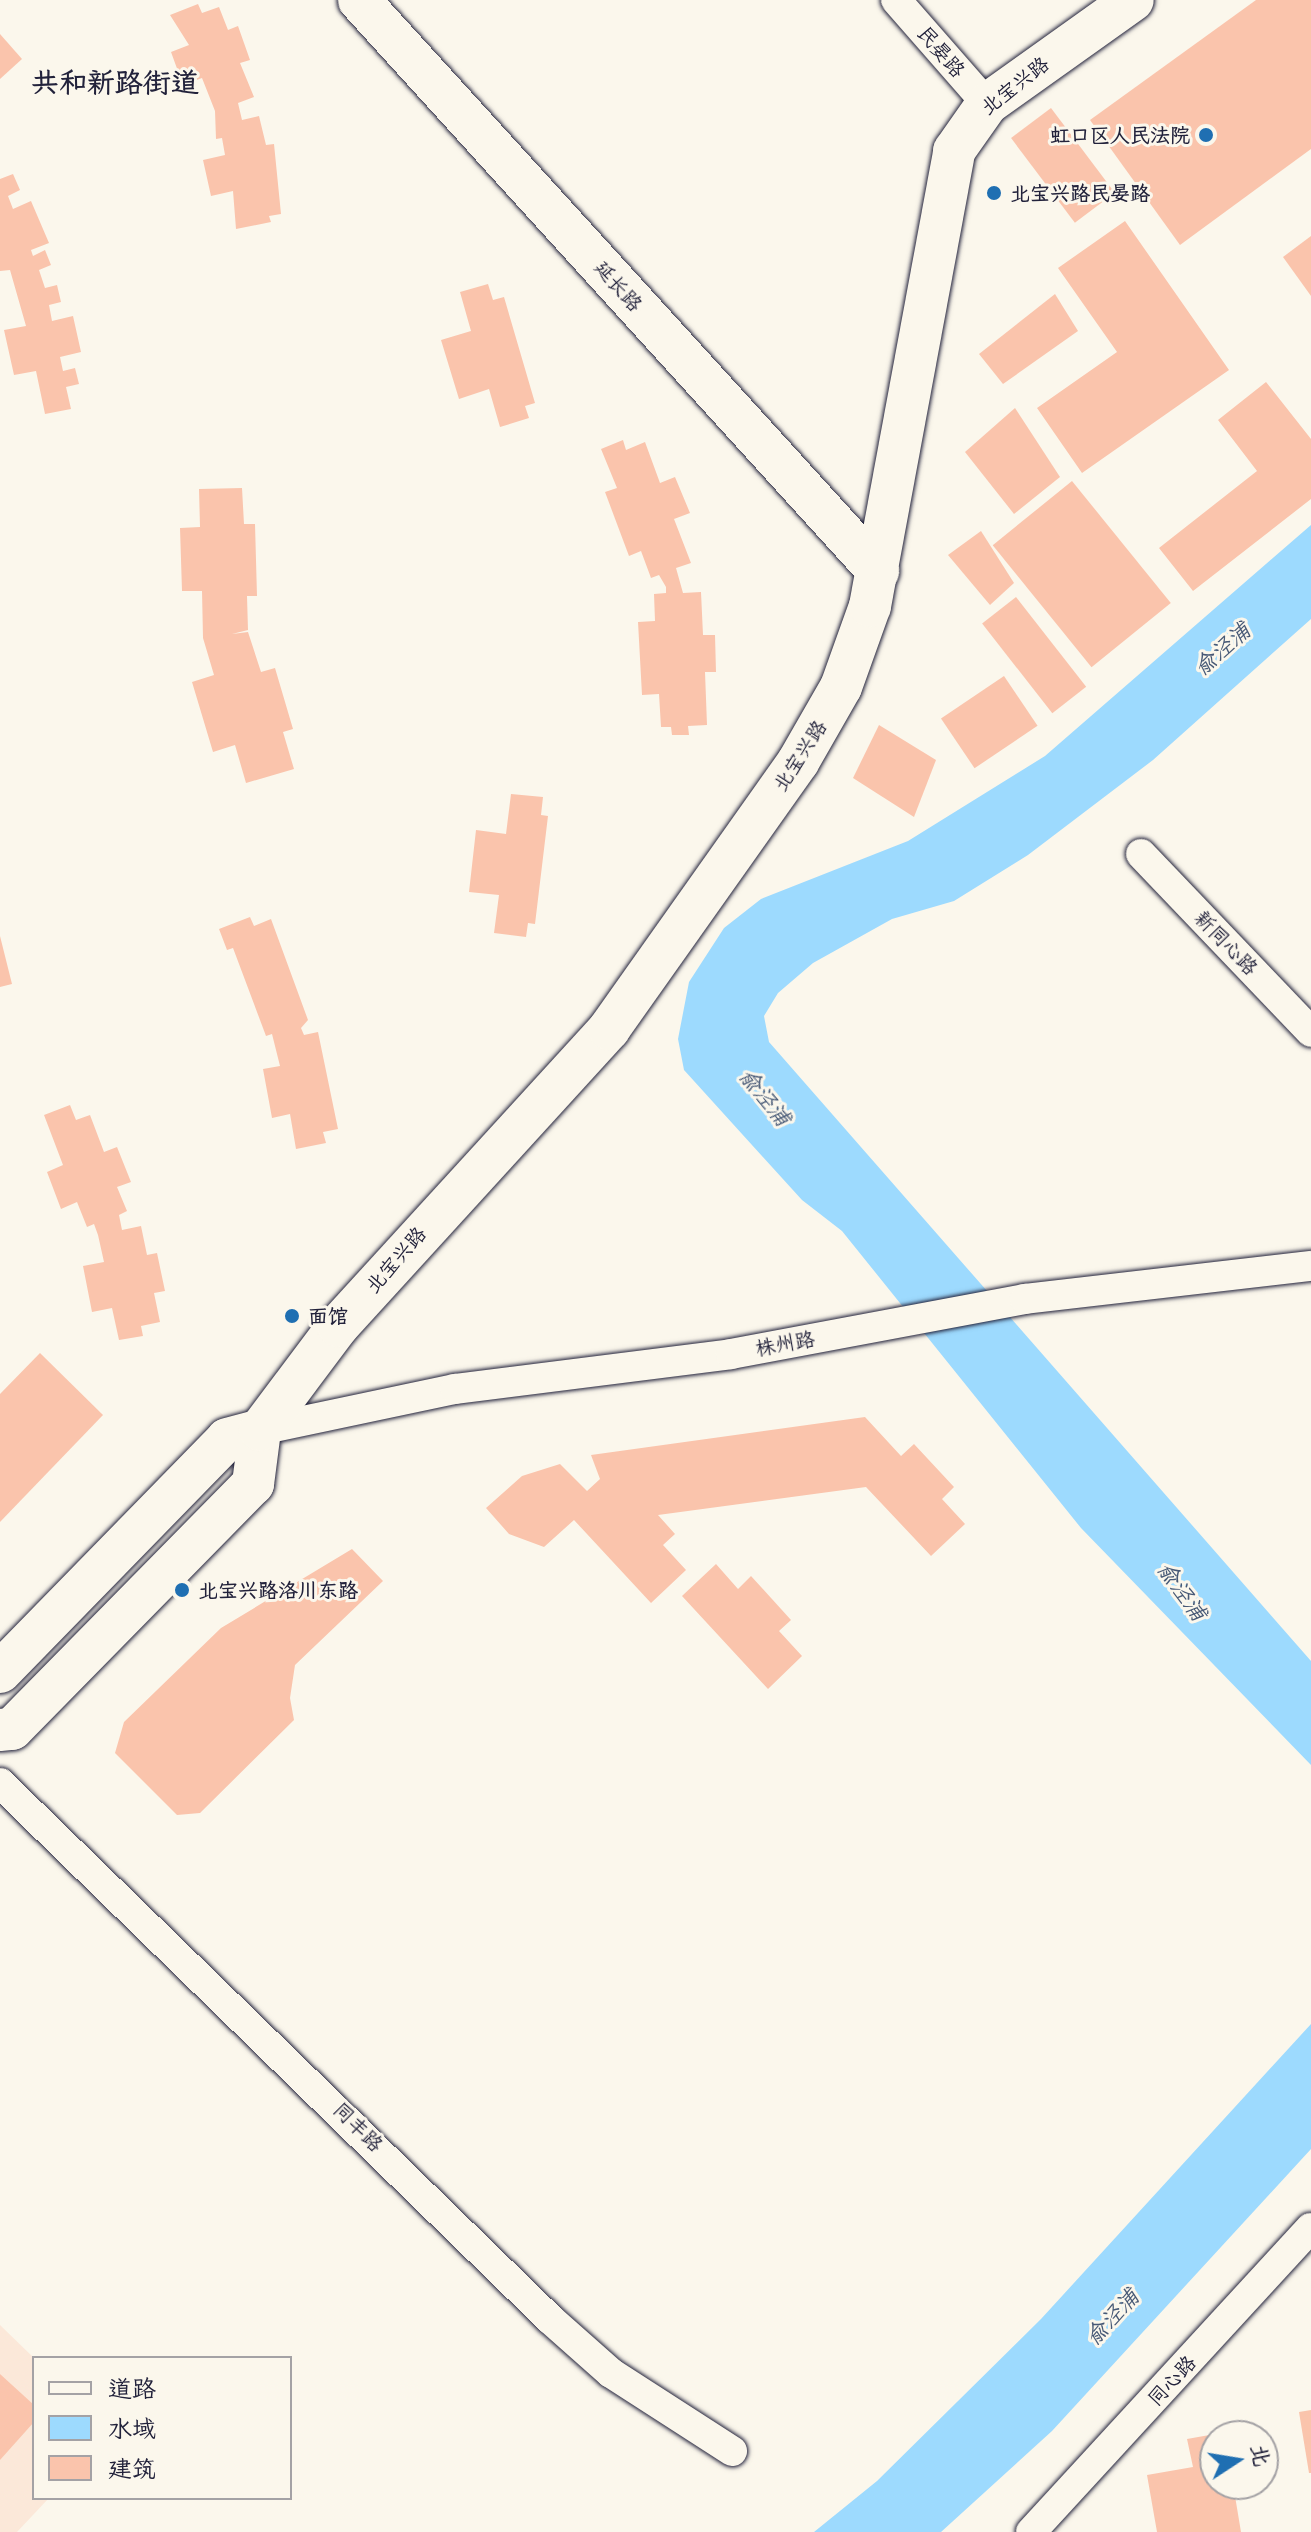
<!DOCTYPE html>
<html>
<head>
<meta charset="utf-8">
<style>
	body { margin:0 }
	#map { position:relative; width:1311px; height:2532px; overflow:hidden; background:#fbf7ec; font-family:"Shantell Sans","LXGW WenKai TC",sans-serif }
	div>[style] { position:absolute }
	.built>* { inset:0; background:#fbe8d9 }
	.water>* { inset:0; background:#9ddafe }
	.building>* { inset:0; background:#fac4ac; transform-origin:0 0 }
	.roads { filter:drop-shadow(0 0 2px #22223b) drop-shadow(0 0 2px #22223b) }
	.street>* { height:30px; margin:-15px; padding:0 15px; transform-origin:15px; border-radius:15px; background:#fbf7ec }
	.secondary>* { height:42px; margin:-21px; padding:0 21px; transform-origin:21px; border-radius:21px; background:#fbf7ec }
	.dots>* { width:22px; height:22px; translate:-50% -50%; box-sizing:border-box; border:4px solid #fbf7ec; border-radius:50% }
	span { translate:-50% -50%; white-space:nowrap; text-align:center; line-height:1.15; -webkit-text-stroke:6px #fbf7ec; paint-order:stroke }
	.street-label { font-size:20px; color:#22223b }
	.poi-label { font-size:20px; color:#22223b; font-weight:700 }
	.right { translate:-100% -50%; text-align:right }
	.left { translate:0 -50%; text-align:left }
	.water-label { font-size:22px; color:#475976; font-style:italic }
	.district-label { font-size:28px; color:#22223b; font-weight:700 }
	.legend { position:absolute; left:32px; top:2356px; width:260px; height:144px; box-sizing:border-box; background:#fbf7ec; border:2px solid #a4a2a5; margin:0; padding:10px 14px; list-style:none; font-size:24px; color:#22223b }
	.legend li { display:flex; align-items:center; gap:16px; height:40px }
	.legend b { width:40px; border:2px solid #a4a2a5 }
	.north { position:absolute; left:1199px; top:2420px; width:80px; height:80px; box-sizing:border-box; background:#fbf7ec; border:2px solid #a4a2a5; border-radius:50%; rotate:78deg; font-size:22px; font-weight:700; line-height:32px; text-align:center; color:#22223b }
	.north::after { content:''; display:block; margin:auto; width:28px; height:36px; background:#1f6fb2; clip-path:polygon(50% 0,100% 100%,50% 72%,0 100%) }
</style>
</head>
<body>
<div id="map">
	<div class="built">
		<div style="clip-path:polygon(0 2325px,34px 2358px,34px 2498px,49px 2498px,17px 2532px,0 2532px)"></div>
	</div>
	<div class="water">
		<div style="clip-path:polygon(1311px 525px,1311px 619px,1153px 760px,1028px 855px,954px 901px,892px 919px,813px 963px,778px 993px,764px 1016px,769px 1042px,1311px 1661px,1311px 1765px,1081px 1528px,842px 1231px,802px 1200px,684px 1070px,678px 1039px,689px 982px,724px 928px,761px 899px,908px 841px,1045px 756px)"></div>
		<div style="clip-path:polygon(1311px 2024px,1311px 2149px,1052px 2431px,941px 2532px,814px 2532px,877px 2481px,1041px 2319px)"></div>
	</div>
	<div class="building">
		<div style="clip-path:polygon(1256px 0,1311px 0,1311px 149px,1180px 245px,1090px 120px)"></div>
		<div style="clip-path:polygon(198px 4px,202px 13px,219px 7px,228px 30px,238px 26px,250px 60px,240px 63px,254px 97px,238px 103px,242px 120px,259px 116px,266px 145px,274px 144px,281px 214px,269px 216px,271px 222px,236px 229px,233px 191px,211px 196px,203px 160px,225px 155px,222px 138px,216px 139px,215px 111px,202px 78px,183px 85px,171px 52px,189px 45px,170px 15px)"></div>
		<div style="clip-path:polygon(0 34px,22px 59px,0 79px)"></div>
		<div style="left:1051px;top:108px;width:106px;height:50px;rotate:53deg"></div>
		<div style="clip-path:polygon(13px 174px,20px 190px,8px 196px,13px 209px,31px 201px,49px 243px,31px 250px,33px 256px,45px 250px,51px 265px,39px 270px,45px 288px,57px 285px,61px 302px,49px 305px,52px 321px,73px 316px,81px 352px,60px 357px,63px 371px,75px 368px,79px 384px,66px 387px,71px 409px,45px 414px,36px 371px,14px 375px,4px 330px,26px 326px,10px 270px,0 271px,0 179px)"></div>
		<div style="clip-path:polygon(1125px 221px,1229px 370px,1082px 473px,1037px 408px,1117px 352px,1058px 268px)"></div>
		<div style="clip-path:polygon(1311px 236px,1311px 296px,1283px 257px)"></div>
		<div style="clip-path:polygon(488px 284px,493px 300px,504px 297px,535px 403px,525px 406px,529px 418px,500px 427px,489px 389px,459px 399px,441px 340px,471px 331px,460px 292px)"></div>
		<div style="clip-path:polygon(1055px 294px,1078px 331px,1003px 384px,979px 354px)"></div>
		<div style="clip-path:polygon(1266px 382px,1311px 439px,1311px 499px,1193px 591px,1159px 548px,1257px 471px,1218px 420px)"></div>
		<div style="clip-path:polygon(1015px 408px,1060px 477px,1014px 514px,965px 452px)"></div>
		<div style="clip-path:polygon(623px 440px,626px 450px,645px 442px,660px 483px,675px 477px,690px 513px,674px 519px,691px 563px,676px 568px,683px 593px,701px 592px,703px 635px,715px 635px,716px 672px,705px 672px,707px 725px,688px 726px,689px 735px,672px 735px,671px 727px,661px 727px,659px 694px,642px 695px,638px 622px,655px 621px,654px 594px,666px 593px,666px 587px,659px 575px,651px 578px,641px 551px,629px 556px,605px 492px,617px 488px,601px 449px)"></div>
		<div style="left:1072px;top:481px;width:157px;height:102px;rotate:51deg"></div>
		<div style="clip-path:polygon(242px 488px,244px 524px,255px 524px,257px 596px,247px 596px,248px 630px,232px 634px,248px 632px,261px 672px,275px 668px,293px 729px,283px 732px,294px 769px,246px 783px,235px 745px,213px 752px,192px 682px,214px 675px,203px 638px,202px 591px,182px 591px,180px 528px,200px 527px,199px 489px)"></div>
		<div style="clip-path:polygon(981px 531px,1014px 583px,990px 605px,948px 555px)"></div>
		<div style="left:1016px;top:597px;width:114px;height:43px;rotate:52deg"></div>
		<div style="left:1004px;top:676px;width:60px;height:76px;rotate:56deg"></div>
		<div style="clip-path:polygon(879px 725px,936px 760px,914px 817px,853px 778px)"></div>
		<div style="clip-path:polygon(511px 794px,543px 797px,541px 815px,548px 816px,535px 924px,528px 923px,526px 937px,494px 933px,499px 895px,469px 892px,476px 830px,506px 834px)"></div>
		<div style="clip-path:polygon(250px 917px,254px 926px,271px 919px,308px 1020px,301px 1028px,304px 1035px,318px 1032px,338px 1129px,323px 1132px,326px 1143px,296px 1149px,290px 1114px,272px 1118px,263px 1069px,280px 1066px,272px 1034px,266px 1036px,233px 948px,227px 950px,219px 929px)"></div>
		<div style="clip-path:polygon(0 936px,12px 984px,0 987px)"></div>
		<div style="clip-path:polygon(70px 1105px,76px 1120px,90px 1115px,104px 1152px,117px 1147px,131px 1182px,117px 1187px,127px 1211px,119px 1215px,122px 1230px,141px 1226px,147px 1255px,157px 1253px,165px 1291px,154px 1293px,160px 1322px,141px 1326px,143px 1336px,119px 1340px,112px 1308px,92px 1312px,83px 1266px,104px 1262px,98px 1235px,94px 1224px,87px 1227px,77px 1202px,61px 1209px,47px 1172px,63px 1165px,44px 1115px)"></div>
		<div style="clip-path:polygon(40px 1353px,103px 1415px,0 1522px,0 1394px)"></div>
		<div style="clip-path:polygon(865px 1417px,901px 1456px,914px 1444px,954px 1487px,942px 1499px,965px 1524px,931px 1556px,866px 1487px,658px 1515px,675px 1534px,663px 1545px,686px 1570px,651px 1603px,574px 1520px,544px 1547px,509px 1534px,486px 1508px,522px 1476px,560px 1464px,587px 1491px,600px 1479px,591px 1455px)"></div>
		<div style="clip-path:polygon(352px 1549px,383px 1581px,295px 1665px,290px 1698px,294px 1720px,200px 1813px,177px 1815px,115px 1753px,124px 1722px,221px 1628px)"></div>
		<div style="clip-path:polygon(716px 1564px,738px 1589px,751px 1576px,791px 1620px,779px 1631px,802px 1656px,768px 1689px,682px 1596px)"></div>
		<div style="clip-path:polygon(0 2374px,34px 2405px,34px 2422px,0 2460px)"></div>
		<div style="clip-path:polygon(1311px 2410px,1311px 2473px,1309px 2473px,1299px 2412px)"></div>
		<div style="clip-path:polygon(1215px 2434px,1215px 2484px,1233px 2484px,1241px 2532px,1157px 2532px,1147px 2475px,1193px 2467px,1187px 2439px)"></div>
	</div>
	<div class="roads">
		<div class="street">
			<div style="left:896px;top:0;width:138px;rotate:48.8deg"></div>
			<div style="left:1141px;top:854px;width:246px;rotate:46.3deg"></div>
			<div style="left:260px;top:1430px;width:199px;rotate:-11.9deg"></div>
			<div style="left:455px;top:1389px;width:278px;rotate:-7.2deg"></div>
			<div style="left:731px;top:1354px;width:299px;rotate:-10.6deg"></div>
			<div style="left:1025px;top:1299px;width:288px;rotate:-6.6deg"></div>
			<div style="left:0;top:1783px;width:768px;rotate:44.26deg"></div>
			<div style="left:550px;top:2319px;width:81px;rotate:41.5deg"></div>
			<div style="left:611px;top:2373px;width:144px;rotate:32.8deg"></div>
			<div style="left:1031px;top:2532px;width:413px;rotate:-47.4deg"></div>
		</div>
		<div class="secondary">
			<div style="left:359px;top:0;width:772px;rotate:47.73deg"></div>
			<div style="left:0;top:1672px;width:325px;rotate:-45.7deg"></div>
			<div style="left:227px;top:1439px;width:34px;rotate:-15deg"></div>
			<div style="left:0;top:1730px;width:12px;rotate:-5deg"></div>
			<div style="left:12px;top:1729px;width:344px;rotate:-45.5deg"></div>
			<div style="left:253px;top:1484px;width:54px;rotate:-82.6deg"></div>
			<div style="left:260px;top:1430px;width:130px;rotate:-53.1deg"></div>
			<div style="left:338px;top:1326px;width:402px;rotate:-47.6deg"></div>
			<div style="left:609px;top:1029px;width:327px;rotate:-54.7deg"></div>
			<div style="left:798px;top:762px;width:86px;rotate:-60.2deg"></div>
			<div style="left:841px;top:687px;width:86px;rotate:-70.3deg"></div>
			<div style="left:870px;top:606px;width:463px;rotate:-79.5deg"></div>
			<div style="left:954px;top:151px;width:57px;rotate:-54.9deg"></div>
			<div style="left:987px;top:104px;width:179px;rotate:-35.5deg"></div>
		</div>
	</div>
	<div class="dots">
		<div style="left:1206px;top:135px;background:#1f6fb2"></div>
		<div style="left:994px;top:193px;background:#1f6fb2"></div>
		<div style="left:292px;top:1316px;background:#1f6fb2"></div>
		<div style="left:182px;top:1590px;background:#1f6fb2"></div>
	</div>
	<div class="street-label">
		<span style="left:941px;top:52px;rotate:49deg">民晏路</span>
		<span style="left:1015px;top:86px;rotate:-38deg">北宝兴路</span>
		<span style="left:618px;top:286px;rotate:48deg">延长路</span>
		<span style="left:800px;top:756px;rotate:-57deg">北宝兴路</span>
		<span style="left:1226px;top:943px;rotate:46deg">新同心路</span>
		<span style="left:396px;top:1260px;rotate:-49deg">北宝兴路</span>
		<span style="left:785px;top:1344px;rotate:-10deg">株州路</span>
		<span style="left:358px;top:2127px;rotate:45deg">同丰路</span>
		<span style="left:1172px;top:2381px;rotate:-47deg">同心路</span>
	</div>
	<div class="poi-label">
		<span class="right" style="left:1190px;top:135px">虹口区人民法院</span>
		<span class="left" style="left:1010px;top:193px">北宝兴路民晏路</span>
		<span class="left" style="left:308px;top:1316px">面馆</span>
		<span class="left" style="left:198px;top:1590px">北宝兴路洛川东路</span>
	</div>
	<div class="water-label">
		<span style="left:1222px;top:649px;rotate:-41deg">俞泾浦</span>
		<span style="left:765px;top:1097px;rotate:51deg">俞泾浦</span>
		<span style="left:1182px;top:1591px;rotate:54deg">俞泾浦</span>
		<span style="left:1112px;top:2317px;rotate:-47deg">俞泾浦</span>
	</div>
	<div class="district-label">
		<span style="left:115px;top:82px">共和新路街道</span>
	</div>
	<ul class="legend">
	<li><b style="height:10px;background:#fbf7ec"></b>道路</li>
	<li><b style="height:22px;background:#9ddafe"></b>水域</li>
	<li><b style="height:22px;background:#fac4ac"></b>建筑</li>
	</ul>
	<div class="north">北</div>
</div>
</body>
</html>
